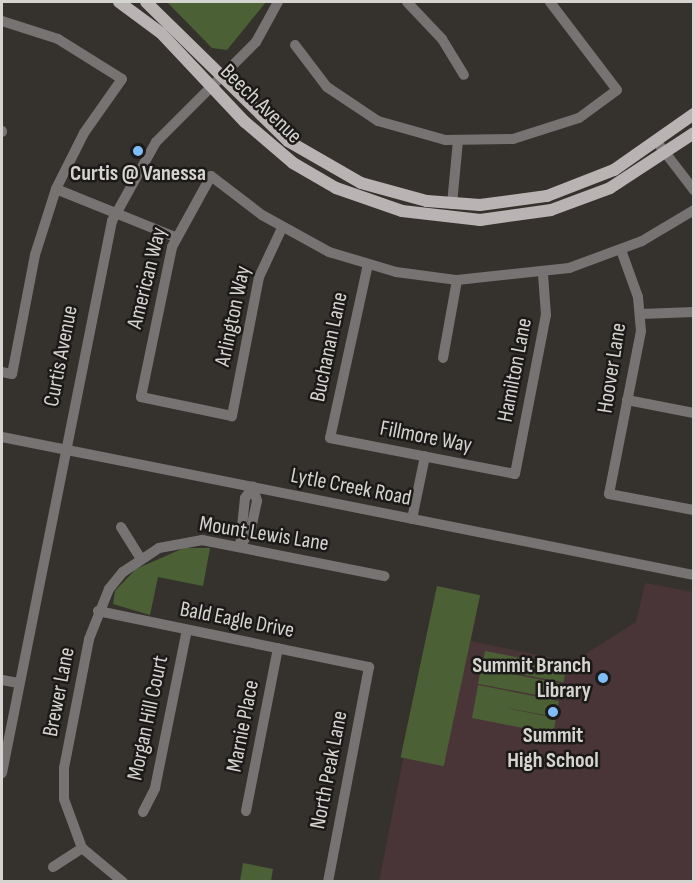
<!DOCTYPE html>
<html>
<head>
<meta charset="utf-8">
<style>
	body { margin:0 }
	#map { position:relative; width:695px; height:883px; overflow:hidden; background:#35322e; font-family:"Sofia Sans Condensed",sans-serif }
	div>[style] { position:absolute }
	.education>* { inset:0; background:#493437 }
	.green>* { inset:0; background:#4b6135; transform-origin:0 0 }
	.minor>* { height:10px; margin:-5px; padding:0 5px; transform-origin:5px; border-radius:5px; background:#777373 }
	.major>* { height:12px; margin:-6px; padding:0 6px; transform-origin:6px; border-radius:6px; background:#bab3b3 }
	.dots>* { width:16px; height:16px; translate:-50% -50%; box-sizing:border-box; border:3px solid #1c1a18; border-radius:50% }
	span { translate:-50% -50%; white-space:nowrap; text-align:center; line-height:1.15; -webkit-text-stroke:5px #1c1a18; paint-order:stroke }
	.street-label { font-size:22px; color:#d6d4d1 }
	.poi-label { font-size:22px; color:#d6d4d1; font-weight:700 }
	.right { translate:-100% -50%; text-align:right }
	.frame { position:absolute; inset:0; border:3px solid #d6d4d1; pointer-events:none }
</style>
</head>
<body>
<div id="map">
	<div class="education">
		<div style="clip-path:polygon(645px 583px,693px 592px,693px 881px,379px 882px,437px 586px,480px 595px,471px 641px,562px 660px,566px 666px,636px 622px)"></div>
	</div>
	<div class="green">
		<div style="clip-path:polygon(167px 2px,266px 2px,227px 50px,212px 48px)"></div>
		<div style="clip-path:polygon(184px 548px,210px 548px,203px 586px,158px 577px,150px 615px,113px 604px,115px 591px,136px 569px)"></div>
		<div style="left:437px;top:586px;width:44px;height:175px;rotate:12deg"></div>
		<div style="left:485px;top:651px;width:83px;height:16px;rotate:11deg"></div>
		<div style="left:481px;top:668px;width:83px;height:16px;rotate:11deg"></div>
		<div style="clip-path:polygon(478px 685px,559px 701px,556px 717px,501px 707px,556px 718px,553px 734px,472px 718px)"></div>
		<div style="clip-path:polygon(243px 863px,273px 869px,271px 881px,240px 881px)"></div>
	</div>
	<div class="minor">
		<div style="left:407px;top:2px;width:51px;rotate:46.6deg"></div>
		<div style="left:442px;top:39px;width:42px;rotate:58.6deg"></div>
		<div style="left:2px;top:21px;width:59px;rotate:17.8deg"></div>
		<div style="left:58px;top:39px;width:75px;rotate:32deg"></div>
		<div style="left:122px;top:79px;width:66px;rotate:125.1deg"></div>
		<div style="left:84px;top:133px;width:63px;rotate:116.6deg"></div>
		<div style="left:56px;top:189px;width:69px;rotate:107.7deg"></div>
		<div style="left:35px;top:255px;width:121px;rotate:100.9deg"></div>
		<div style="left:12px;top:374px;width:10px;rotate:-169deg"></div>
		<div style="left:295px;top:45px;width:53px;rotate:52.7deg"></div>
		<div style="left:327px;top:87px;width:61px;rotate:33.7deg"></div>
		<div style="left:378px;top:121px;width:70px;rotate:15.8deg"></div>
		<div style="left:445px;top:140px;width:68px;rotate:-0.8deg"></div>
		<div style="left:513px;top:139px;width:69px;rotate:-17.7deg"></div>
		<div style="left:579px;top:118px;width:47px;rotate:-36.4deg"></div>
		<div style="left:617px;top:90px;width:111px;rotate:-127.3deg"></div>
		<div style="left:2px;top:131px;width:1px;rotate:90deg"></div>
		<div style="left:657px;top:142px;width:61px;rotate:52.4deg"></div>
		<div style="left:56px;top:189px;width:128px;rotate:22deg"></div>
		<div style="left:452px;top:204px;width:63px;rotate:-84.6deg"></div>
		<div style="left:282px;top:228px;width:54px;rotate:115.1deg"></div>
		<div style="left:259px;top:277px;width:142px;rotate:101deg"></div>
		<div style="left:232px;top:416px;width:93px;rotate:-168.2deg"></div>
		<div style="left:141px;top:397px;width:153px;rotate:-78.3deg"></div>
		<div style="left:172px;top:247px;width:81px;rotate:-61.2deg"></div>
		<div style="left:211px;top:176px;width:64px;rotate:37.4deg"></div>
		<div style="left:262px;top:215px;width:77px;rotate:28.9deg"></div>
		<div style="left:329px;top:252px;width:70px;rotate:16.6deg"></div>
		<div style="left:396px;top:272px;width:62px;rotate:7.5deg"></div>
		<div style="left:457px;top:280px;width:113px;rotate:-6.1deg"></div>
		<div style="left:569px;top:268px;width:78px;rotate:-20.3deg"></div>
		<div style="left:642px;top:241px;width:61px;rotate:-30.8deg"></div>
		<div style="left:621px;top:250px;width:50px;rotate:70.1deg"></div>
		<div style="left:638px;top:297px;width:34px;rotate:85deg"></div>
		<div style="left:641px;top:331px;width:166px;rotate:101.1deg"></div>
		<div style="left:609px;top:494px;width:86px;rotate:10.7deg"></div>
		<div style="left:368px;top:264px;width:178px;rotate:102.3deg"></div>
		<div style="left:330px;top:438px;width:188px;rotate:11deg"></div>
		<div style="left:515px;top:474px;width:162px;rotate:-79deg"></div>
		<div style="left:546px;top:315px;width:41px;rotate:-94.2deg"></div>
		<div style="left:641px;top:314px;width:53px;rotate:-2.2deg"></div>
		<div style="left:443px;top:358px;width:79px;rotate:-79.8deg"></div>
		<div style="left:627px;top:400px;width:68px;rotate:11deg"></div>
		<div style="left:2px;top:437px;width:706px;rotate:11.28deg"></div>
		<div style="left:412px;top:519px;width:64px;rotate:-78.3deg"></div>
		<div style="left:121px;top:527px;width:36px;rotate:58deg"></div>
		<div style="left:240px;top:547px;width:21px;rotate:-59deg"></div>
		<div style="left:251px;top:529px;width:29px;rotate:-78deg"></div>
		<div style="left:257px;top:501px;width:15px;rotate:-106deg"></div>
		<div style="left:240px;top:547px;width:49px;rotate:-84.2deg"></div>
		<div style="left:245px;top:498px;width:14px;rotate:-54deg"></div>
		<div style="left:98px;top:611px;width:277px;rotate:11.7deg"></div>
		<div style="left:369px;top:667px;width:219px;rotate:100.8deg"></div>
		<div style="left:2px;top:680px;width:17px;rotate:10deg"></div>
		<div style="left:2px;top:773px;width:563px;rotate:-78.73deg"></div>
		<div style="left:112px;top:221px;width:90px;rotate:-60.9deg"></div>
		<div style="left:156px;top:142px;width:141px;rotate:-45deg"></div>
		<div style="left:256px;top:42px;width:46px;rotate:-61.2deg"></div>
		<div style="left:246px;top:811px;width:166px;rotate:-78.9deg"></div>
		<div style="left:143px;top:812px;width:27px;rotate:-63deg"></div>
		<div style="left:155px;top:788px;width:161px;rotate:-78.6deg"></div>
		<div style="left:53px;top:867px;width:35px;rotate:-33deg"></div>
		<div style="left:123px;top:882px;width:53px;rotate:-140.3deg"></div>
		<div style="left:82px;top:848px;width:52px;rotate:-110.2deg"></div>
		<div style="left:64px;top:799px;width:31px;rotate:-90deg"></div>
		<div style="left:64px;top:768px;width:131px;rotate:-79deg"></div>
		<div style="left:89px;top:639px;width:54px;rotate:-68.2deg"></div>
		<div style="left:109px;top:589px;width:22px;rotate:-51deg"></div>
		<div style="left:123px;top:572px;width:43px;rotate:-33.7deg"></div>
		<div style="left:159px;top:548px;width:44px;rotate:-10.5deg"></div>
		<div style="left:202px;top:540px;width:186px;rotate:11.2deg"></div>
	</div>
	<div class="major">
		<div style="left:119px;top:2px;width:52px;rotate:36.4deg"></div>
		<div style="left:161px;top:33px;width:122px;rotate:46.7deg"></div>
		<div style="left:245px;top:122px;width:63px;rotate:40.5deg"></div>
		<div style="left:293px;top:163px;width:50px;rotate:30.2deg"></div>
		<div style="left:336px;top:188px;width:70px;rotate:19.2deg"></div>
		<div style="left:402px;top:211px;width:79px;rotate:6.6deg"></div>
		<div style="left:480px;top:220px;width:72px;rotate:-8deg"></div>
		<div style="left:551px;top:210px;width:63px;rotate:-20.4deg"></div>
		<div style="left:610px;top:188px;width:100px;rotate:-33.2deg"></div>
		<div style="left:146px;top:2px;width:199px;rotate:44.4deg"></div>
		<div style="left:288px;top:141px;width:84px;rotate:29.9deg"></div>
		<div style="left:361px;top:183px;width:68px;rotate:15.3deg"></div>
		<div style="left:427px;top:201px;width:53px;rotate:4.3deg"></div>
		<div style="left:480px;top:205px;width:68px;rotate:-7.7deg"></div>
		<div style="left:547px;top:196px;width:72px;rotate:-21.2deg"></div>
		<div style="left:614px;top:170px;width:98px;rotate:-35deg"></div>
	</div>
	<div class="dots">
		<div style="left:138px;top:151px;background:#7fbdfa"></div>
		<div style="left:603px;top:678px;background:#7fbdfa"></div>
		<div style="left:553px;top:712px;background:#7fbdfa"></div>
	</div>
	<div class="street-label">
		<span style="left:261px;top:104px;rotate:44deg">Beech Avenue</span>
		<span style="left:147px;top:278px;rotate:-76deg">American Way</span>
		<span style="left:233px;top:316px;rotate:-78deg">Arlington Way</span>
		<span style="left:329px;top:347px;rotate:-78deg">Buchanan Lane</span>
		<span style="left:61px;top:356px;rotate:-79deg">Curtis Avenue</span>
		<span style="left:612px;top:368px;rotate:-81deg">Hoover Lane</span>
		<span style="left:515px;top:370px;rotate:-79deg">Hamilton Lane</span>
		<span style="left:426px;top:437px;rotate:11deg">Fillmore Way</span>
		<span style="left:351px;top:487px;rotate:11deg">Lytle Creek Road</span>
		<span style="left:264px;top:534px;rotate:9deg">Mount Lewis Lane</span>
		<span style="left:237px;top:620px;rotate:11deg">Bald Eagle Drive</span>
		<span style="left:59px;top:692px;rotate:-79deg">Brewer Lane</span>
		<span style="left:148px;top:718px;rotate:-78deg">Morgan Hill Court</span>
		<span style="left:243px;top:726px;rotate:-79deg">Marnie Place</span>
		<span style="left:329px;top:770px;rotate:-79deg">North Peak Lane</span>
	</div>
	<div class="poi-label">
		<span style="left:138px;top:174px">Curtis @ Vanessa</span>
		<span class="right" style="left:591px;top:678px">Summit Branch<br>Library</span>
		<span style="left:553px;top:748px">Summit<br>High School</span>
	</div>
	<div class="frame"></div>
</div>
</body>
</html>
